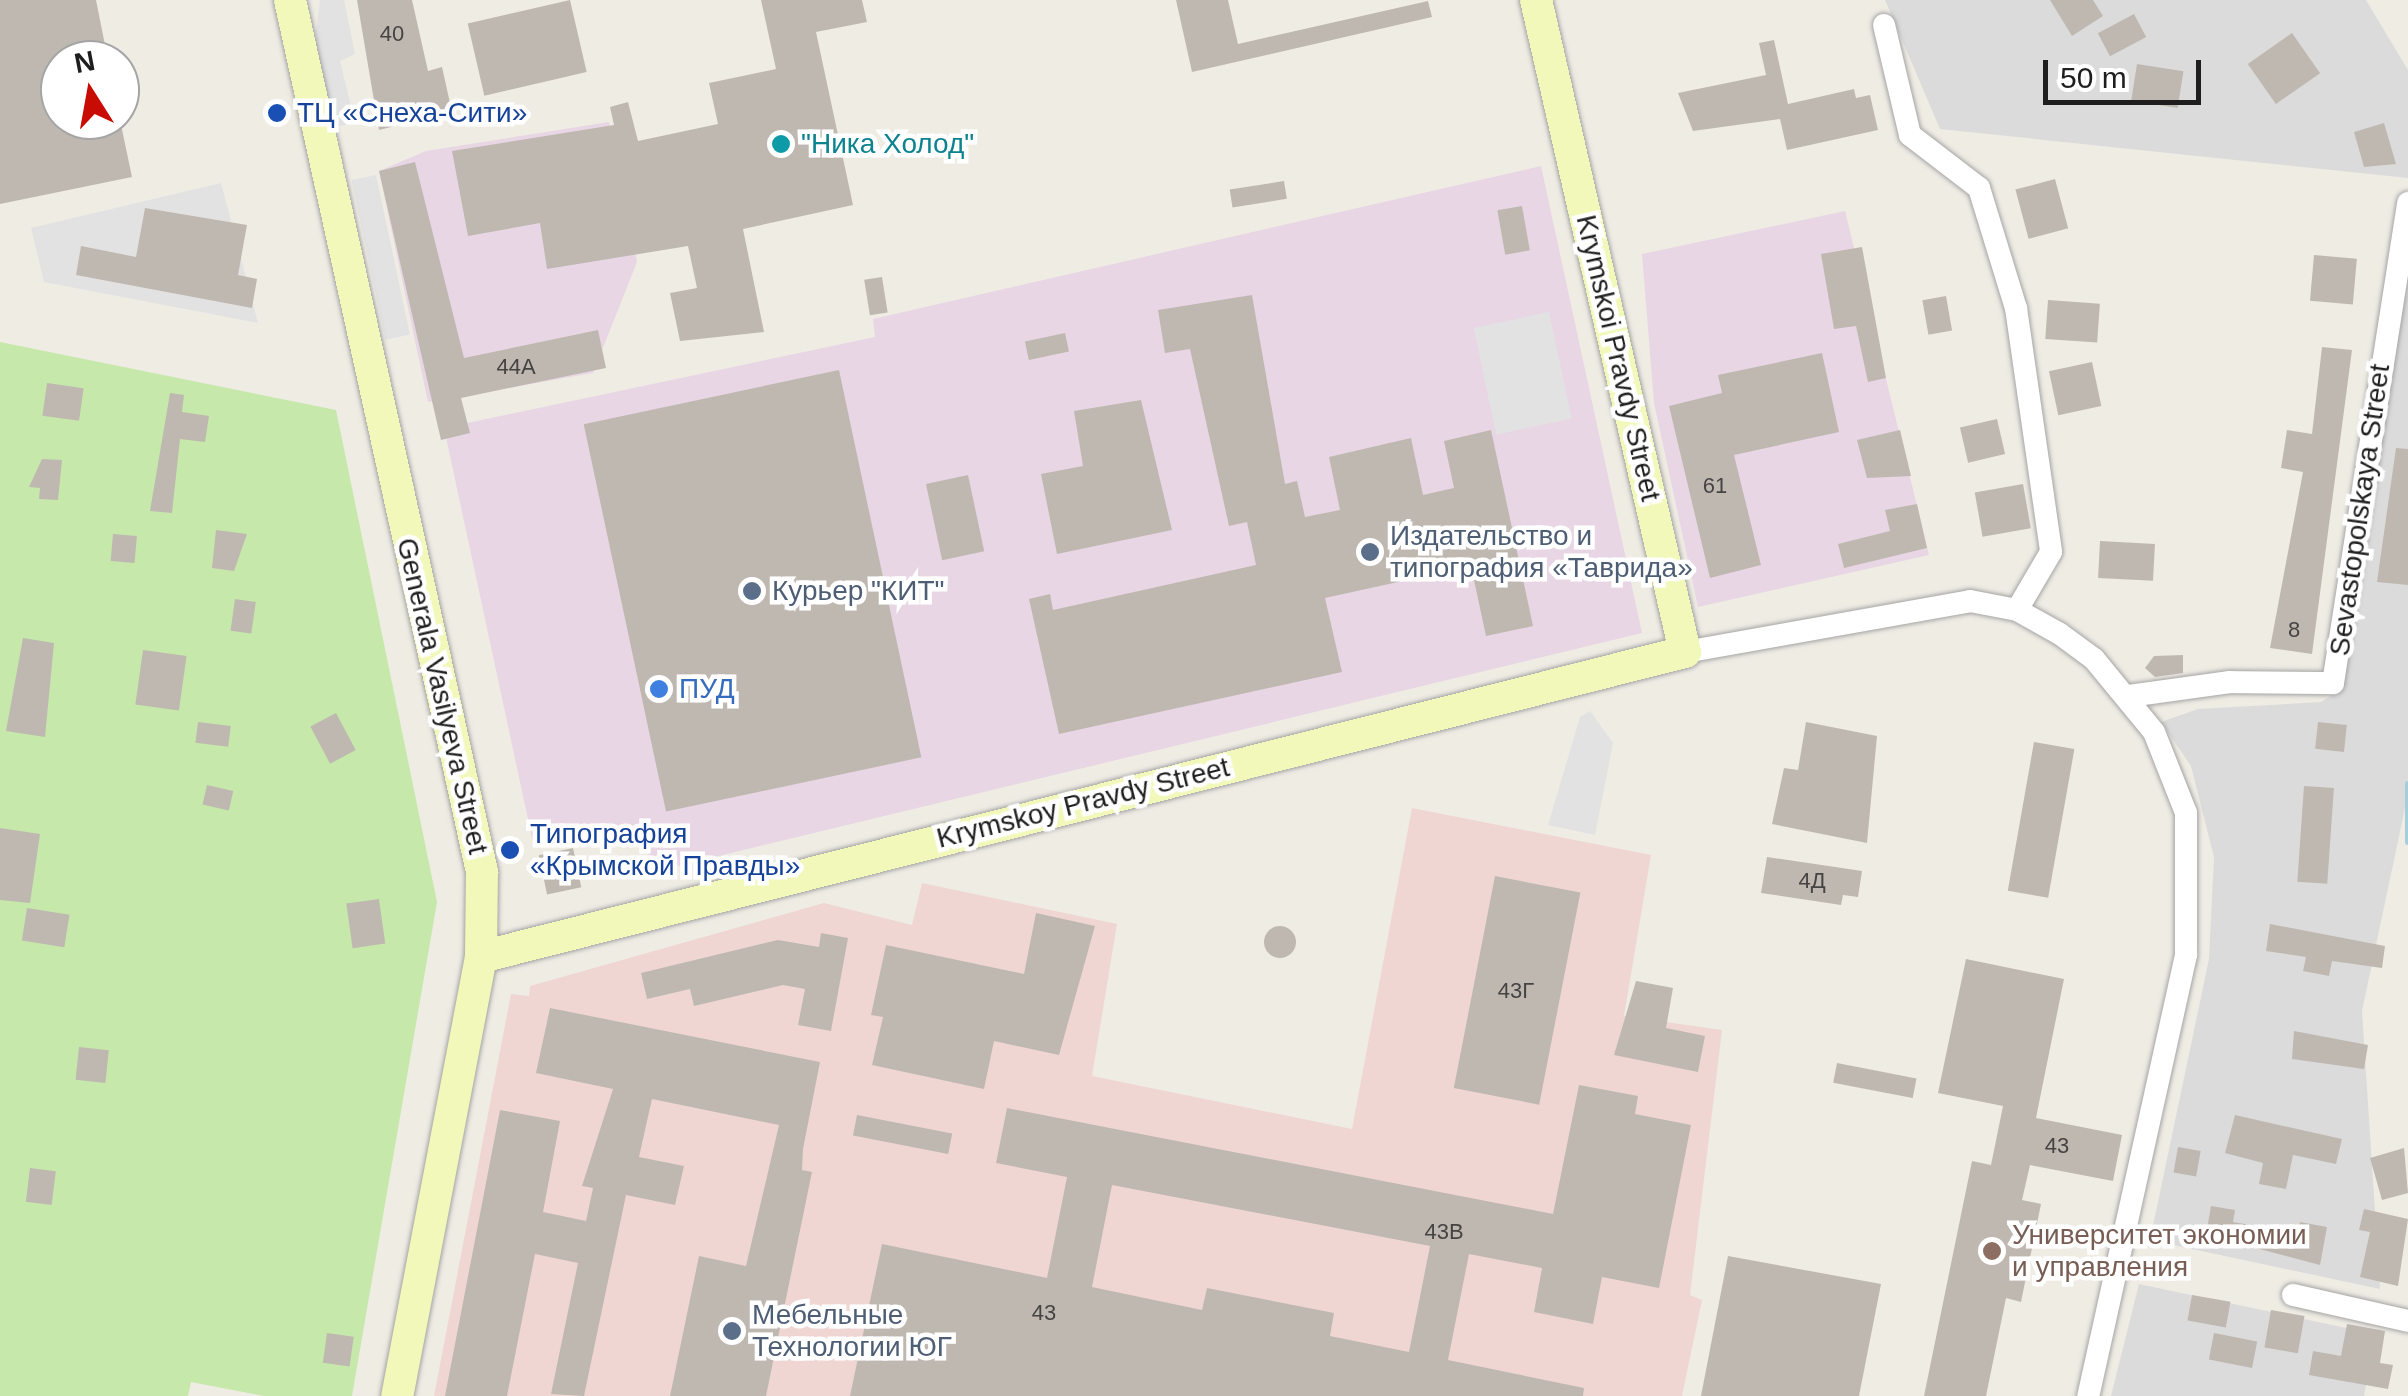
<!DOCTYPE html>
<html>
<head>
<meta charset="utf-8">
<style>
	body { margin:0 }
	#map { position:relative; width:2408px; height:1396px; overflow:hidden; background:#efece4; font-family:Arial,sans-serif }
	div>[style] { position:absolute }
	.residential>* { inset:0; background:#dcdbdb }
	.commercial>* { inset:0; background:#efd6d3 }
	.industrial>* { inset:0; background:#e8d6e4 }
	.grass>* { inset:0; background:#c6e8ab }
	.parking>* { inset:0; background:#e2e2e2; transform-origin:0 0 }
	.stream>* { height:6px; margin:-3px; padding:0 3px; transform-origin:3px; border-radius:3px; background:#a5cddc }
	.building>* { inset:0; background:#bfb8b1; transform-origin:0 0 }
	.round { border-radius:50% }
	.roads { filter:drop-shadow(0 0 2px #a5a5a5) drop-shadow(0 0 2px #a5a5a5) }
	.street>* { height:22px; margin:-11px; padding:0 11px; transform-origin:11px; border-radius:11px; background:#fff }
	.secondary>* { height:32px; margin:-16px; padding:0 16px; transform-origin:16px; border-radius:16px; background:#f2f8b9 }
	.dots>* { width:28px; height:28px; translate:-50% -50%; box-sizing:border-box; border:5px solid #fff; border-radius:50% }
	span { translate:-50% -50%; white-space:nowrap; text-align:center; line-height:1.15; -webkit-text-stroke:9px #fff; paint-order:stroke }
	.number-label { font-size:22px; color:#464443 }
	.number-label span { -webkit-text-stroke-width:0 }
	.transit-label { font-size:28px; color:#164399 }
	.left { translate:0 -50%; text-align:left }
	.culture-label { font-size:28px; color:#0d838f }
	.street-label { font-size:28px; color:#1e1e1e }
	.service-label { font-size:28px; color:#4e5e75 }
	.shop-label { font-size:28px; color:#366cbe }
	.education-label { font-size:28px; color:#785e54 }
	.north { position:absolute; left:40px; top:40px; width:100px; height:100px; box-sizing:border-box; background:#fff; border:2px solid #a5a5a5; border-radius:50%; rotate:349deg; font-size:28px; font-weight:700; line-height:40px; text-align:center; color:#1e1e1e }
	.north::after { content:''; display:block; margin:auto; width:35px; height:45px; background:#c80c04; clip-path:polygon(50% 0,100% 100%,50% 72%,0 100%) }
	.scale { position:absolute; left:2043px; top:60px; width:158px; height:45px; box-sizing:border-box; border:5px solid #1e1e1e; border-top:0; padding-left:12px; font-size:30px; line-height:35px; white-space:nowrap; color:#1e1e1e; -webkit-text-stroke:8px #fff; paint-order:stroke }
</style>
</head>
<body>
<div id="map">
	<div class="residential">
		<div style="clip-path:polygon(1885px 0,2366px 0,2408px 70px,2408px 178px,1940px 129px)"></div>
		<div style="clip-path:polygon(2408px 237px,2408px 794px,2362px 1011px,2380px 1289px,2150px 1240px,2209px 959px,2214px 857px,2191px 766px,2161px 722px,2198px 709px,2321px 702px,2338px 691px)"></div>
		<div style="clip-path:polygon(2139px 1284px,2375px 1334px,2364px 1396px,2111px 1396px)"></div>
	</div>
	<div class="commercial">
		<div style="clip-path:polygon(1412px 808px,1651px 855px,1624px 1016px,1722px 1030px,1690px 1295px,1702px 1300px,1682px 1396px,434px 1396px,511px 994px,529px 996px,530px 986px,824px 903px,912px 925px,922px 883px,1117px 924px,1092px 1076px,1352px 1129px)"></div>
	</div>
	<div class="industrial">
		<div style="clip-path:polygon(609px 122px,637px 262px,593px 373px,428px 402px,379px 171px,426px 151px)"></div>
		<div style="clip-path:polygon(1541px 166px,1642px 633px,661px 870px,626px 827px,534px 847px,444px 428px,875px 337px,873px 319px)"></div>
		<div style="clip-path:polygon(1845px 211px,1929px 555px,1698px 607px,1654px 403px,1642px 254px)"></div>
	</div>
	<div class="grass">
		<div style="clip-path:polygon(0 342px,336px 410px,437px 902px,352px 1396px,264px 1396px,191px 1382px,188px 1396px,0 1396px)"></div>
	</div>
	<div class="parking">
		<div style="clip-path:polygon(320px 0,344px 0,355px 54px,340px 61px,355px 123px,334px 127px,315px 42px)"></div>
		<div style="left:376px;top:175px;width:163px;height:25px;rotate:78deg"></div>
		<div style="clip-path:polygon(221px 183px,258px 323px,44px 282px,31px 228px)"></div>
		<div style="left:1549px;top:312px;width:109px;height:77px;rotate:78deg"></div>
		<div style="clip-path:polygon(1590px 711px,1613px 743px,1595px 835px,1548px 825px,1580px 717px)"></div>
	</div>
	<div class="stream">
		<div style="left:2408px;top:784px;width:58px;rotate:90deg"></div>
	</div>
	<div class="building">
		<div style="clip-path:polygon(0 0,96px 0,108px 60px,60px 60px,60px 120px,120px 120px,132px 177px,0 204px)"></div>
		<div style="clip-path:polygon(357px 0,412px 0,428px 71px,442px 67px,452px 112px,379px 130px)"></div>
		<div style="left:570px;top:0;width:74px;height:105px;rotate:77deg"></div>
		<div style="clip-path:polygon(761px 0,862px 0,867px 22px,816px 32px,853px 205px,743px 229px,764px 332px,680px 341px,670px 293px,697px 288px,688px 246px,547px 269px,540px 223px,468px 236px,452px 151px,614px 125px,610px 107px,628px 102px,638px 141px,718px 124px,709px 83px,776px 69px)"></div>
		<div style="clip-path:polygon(1176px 0,1228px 0,1238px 44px,1428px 1px,1432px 17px,1192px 72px)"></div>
		<div style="clip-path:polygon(2050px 0,2093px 0,2103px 16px,2072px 36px)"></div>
		<div style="left:2134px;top:14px;width:26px;height:41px;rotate:62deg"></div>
		<div style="left:2292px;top:33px;width:49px;height:54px;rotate:55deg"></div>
		<div style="clip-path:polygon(1774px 40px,1788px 104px,1854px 89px,1856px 98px,1870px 95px,1878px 130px,1787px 150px,1780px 119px,1693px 131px,1678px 93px,1766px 75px,1759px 43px)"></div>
		<div style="left:2137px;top:64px;width:47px;height:37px;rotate:9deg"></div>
		<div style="clip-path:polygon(2384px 123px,2396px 164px,2364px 167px,2354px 132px)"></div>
		<div style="clip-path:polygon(415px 162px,464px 358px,598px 330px,606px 368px,461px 398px,470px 433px,441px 440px,379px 171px)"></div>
		<div style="left:2055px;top:179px;width:51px;height:41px;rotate:75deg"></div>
		<div style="left:1284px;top:181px;width:18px;height:55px;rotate:81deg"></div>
		<div style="left:1522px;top:206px;width:45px;height:25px;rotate:80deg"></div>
		<div style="clip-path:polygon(145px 208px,247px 225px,238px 275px,257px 279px,252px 308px,76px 275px,81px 246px,136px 257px)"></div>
		<div style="clip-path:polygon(1862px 247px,1886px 378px,1868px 382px,1856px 326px,1834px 329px,1821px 254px)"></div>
		<div style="left:2314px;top:255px;width:43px;height:46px;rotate:5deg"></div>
		<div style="left:882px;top:277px;width:36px;height:18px;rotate:81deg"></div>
		<div style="clip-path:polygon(1252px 295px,1285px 484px,1297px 481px,1305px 517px,1340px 510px,1329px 457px,1411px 438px,1423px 495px,1454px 488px,1444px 441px,1491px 430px,1533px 626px,1486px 636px,1471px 566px,1325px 598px,1342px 672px,1059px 734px,1029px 599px,1050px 594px,1053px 610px,1256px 565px,1247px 522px,1229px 526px,1190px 349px,1165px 353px,1158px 310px)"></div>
		<div style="left:1946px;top:296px;width:35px;height:24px;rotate:80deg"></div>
		<div style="left:2048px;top:300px;width:52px;height:39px;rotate:4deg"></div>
		<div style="left:1065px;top:333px;width:19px;height:41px;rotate:78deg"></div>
		<div style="clip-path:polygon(2322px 347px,2352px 350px,2312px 654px,2270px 648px,2303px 472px,2281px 468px,2287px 430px,2312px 434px)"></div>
		<div style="clip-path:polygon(1822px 353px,1839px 432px,1734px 455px,1761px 565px,1710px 578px,1669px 406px,1722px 393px,1718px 375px)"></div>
		<div style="left:2092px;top:362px;width:45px;height:44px;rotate:78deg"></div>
		<div style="left:839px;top:370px;width:396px;height:261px;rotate:78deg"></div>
		<div style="left:47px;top:383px;width:37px;height:33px;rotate:8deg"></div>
		<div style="clip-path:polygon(170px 393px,184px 395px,182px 412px,209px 416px,205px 442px,180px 439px,172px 513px,150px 511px)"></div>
		<div style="clip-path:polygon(1141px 400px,1172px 530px,1057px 554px,1041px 474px,1083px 466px,1074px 411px)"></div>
		<div style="left:1997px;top:419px;width:36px;height:38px;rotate:77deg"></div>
		<div style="clip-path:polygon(1900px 430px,1911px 476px,1867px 478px,1857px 440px)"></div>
		<div style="clip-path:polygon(2396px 448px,2408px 449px,2408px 585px,2377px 582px)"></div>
		<div style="clip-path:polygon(42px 459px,62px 460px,58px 500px,39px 499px,40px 488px,29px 487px)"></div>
		<div style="left:968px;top:475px;width:78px;height:43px;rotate:78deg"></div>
		<div style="left:2023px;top:484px;width:45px;height:49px;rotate:80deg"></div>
		<div style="clip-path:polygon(1917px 504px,1927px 548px,1844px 568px,1838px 544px,1890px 531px,1885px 510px)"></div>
		<div style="clip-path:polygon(216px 530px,247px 534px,234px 571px,212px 568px)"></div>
		<div style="left:113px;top:534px;width:24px;height:27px;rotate:5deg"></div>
		<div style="left:2100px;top:541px;width:55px;height:37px;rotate:3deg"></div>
		<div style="left:235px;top:599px;width:21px;height:32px;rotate:8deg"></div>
		<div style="clip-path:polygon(23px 638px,54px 643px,45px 737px,6px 731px)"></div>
		<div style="left:143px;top:650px;width:44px;height:55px;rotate:8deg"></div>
		<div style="clip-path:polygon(2183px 655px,2183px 673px,2155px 677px,2145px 668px,2154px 656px)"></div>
		<div style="left:336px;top:713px;width:42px;height:29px;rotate:62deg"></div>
		<div style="left:198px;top:722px;width:33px;height:21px;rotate:7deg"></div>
		<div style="clip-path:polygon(1806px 722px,1877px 736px,1867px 843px,1772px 824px,1784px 768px,1798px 770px)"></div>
		<div style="left:2318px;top:722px;width:29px;height:27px;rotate:6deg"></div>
		<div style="left:2034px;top:742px;width:41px;height:151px;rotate:10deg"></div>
		<div style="left:207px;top:785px;width:27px;height:20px;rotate:13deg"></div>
		<div style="left:2304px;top:786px;width:30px;height:96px;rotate:4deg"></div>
		<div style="clip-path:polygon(0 828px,40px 834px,30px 903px,0 900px)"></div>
		<div style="left:573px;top:848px;width:40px;height:35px;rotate:78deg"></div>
		<div style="clip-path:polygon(1767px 857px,1862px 871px,1858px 897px,1843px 895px,1841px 905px,1761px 893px)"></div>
		<div style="left:1495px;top:876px;width:87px;height:216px;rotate:11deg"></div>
		<div style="left:379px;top:899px;width:45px;height:33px;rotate:82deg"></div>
		<div style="left:27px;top:908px;width:43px;height:33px;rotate:9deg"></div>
		<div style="clip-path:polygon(1036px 913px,1095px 926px,1059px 1055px,994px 1041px,984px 1089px,872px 1065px,883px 1017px,871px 1015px,886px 945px,1024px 974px)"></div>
		<div style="clip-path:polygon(2270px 924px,2385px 946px,2382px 968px,2332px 961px,2329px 976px,2303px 971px,2306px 957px,2266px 951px)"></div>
		<div class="round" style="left:1264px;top:926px;width:32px;height:32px"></div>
		<div style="clip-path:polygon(821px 933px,848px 938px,831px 1031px,798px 1025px,805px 989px,783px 985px,694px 1006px,690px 989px,647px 999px,641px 973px,778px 940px,819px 947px)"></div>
		<div style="clip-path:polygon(1966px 959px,2064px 979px,2036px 1118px,2122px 1135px,2113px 1181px,2030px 1165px,2022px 1200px,2041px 1204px,2021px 1302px,2006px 1298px,1986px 1396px,1924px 1396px,1972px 1161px,1991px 1165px,2003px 1106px,1938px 1093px)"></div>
		<div style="clip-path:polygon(1636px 981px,1673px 988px,1666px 1028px,1705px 1036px,1698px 1072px,1614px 1055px)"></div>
		<div style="clip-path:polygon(550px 1008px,820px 1062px,803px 1149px,802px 1170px,812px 1172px,766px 1396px,670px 1396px,699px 1256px,746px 1266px,779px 1125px,652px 1099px,639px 1157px,684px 1166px,675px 1205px,626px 1195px,584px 1396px,551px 1394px,578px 1263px,535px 1254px,507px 1396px,445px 1396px,500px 1110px,560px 1121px,543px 1212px,586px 1221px,593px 1188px,582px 1186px,613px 1089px,536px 1073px)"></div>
		<div style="clip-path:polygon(2294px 1031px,2368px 1045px,2364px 1069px,2292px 1059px)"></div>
		<div style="left:79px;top:1047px;width:30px;height:33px;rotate:6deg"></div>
		<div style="left:1837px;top:1063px;width:81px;height:20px;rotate:11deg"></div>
		<div style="clip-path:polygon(evenodd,1579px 1085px,1638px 1096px,1635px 1114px,1691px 1125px,1659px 1288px,1602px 1277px,1593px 1324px,1534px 1312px,1542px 1268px,1469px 1254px,1448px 1360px,1584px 1388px,1583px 1396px,850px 1396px,882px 1244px,1047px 1278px,1067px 1177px,996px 1163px,1007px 1108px,1553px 1214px,1579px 1085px,1112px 1185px,1430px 1246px,1409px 1352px,1330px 1336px,1334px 1313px,1207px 1288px,1202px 1310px,1092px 1287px,1112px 1185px)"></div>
		<div style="left:857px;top:1115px;width:97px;height:21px;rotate:11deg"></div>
		<div style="clip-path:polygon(2235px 1115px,2342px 1139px,2336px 1164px,2293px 1155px,2286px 1189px,2259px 1184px,2263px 1163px,2225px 1153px)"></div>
		<div style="left:2178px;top:1147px;width:23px;height:26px;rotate:10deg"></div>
		<div style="clip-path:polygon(2404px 1148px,2408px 1193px,2382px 1200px,2370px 1158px)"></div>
		<div style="left:30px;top:1168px;width:26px;height:34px;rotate:7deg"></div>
		<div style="clip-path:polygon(2211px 1206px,2235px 1210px,2233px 1222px,2298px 1233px,2300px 1222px,2327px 1227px,2320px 1265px,2206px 1235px)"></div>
		<div style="clip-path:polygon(2364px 1209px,2408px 1219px,2398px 1286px,2360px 1277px,2370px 1232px,2359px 1230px)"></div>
		<div style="clip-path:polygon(1728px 1256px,1881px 1284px,1859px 1396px,1701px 1396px)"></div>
		<div style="left:2192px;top:1295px;width:39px;height:26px;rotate:10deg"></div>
		<div style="left:2271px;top:1310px;width:34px;height:38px;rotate:10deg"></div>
		<div style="clip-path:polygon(2347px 1324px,2385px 1331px,2380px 1363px,2393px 1365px,2388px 1389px,2309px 1375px,2313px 1351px,2341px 1356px)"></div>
		<div style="left:327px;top:1333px;width:27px;height:30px;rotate:8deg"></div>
		<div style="left:2214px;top:1333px;width:44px;height:27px;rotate:11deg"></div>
	</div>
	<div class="roads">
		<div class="street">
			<div style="left:1884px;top:25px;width:113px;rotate:76.7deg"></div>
			<div style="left:1910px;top:135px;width:87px;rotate:37.5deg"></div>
			<div style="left:1979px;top:188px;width:126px;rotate:72.9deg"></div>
			<div style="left:2016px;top:308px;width:246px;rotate:81.8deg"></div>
			<div style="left:2051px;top:552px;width:67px;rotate:120.4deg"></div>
			<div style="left:1685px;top:652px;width:290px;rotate:-10.1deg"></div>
			<div style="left:1970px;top:601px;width:48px;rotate:10.8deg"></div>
			<div style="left:2017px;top:610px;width:49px;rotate:29.2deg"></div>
			<div style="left:2060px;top:634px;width:42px;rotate:36.3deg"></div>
			<div style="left:2094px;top:659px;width:94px;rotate:50.6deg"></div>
			<div style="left:2154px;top:732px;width:87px;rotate:68.4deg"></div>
			<div style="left:2186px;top:813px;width:142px;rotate:90deg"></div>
			<div style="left:2186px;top:955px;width:452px;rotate:102.5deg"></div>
			<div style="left:2129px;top:696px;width:102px;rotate:-7.9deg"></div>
			<div style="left:2230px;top:682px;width:103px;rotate:0.6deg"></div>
			<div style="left:2333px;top:683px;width:486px;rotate:-81.1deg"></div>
			<div style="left:2293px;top:1295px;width:118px;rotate:12.7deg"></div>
		</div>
		<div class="secondary">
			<div style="left:290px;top:0;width:893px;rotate:77.58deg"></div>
			<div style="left:482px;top:872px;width:85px;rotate:90.7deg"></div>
			<div style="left:481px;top:957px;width:447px;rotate:100.8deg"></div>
			<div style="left:481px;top:957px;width:1242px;rotate:-14.22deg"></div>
			<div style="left:1685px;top:652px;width:669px;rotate:-102.87deg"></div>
		</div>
	</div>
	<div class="dots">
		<div style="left:277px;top:113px;background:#1a4fb4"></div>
		<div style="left:781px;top:144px;background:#0f9aa8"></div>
		<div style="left:1370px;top:552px;background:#5c6f8a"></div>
		<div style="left:752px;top:591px;background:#5c6f8a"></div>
		<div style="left:659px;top:689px;background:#3f7fe0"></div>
		<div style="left:510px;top:850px;background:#1a4fb4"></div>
		<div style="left:1992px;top:1251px;background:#8d6e63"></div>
		<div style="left:732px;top:1331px;background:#5c6f8a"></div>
	</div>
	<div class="number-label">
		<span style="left:392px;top:34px">40</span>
		<span style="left:516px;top:367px">44А</span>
		<span style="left:1715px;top:486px">61</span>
		<span style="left:2294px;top:630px">8</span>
		<span style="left:1812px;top:881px">4Д</span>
		<span style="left:1516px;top:991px">43Г</span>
		<span style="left:2057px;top:1146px">43</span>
		<span style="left:1444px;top:1232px">43В</span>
		<span style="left:1044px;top:1313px">43</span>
	</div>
	<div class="transit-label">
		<span class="left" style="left:297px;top:113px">ТЦ «Снеха-Сити»</span>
		<span class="left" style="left:530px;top:850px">Типография<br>«Крымской Правды»</span>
	</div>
	<div class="culture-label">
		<span class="left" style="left:801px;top:144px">"Ника Холод"</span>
	</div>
	<div class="street-label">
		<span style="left:1618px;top:358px;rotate:77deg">Krymskoi Pravdy Street</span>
		<span style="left:2360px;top:510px;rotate:-82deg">Sevastopolskaya Street</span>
		<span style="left:442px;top:696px;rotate:77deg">Generala Vasilyeva Street</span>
		<span style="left:1083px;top:803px;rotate:-14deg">Krymskoy Pravdy Street</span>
	</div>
	<div class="service-label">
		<span class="left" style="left:1390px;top:552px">Издательство и<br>типография «Таврида»</span>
		<span class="left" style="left:772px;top:591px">Курьер "КИТ"</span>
		<span class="left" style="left:752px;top:1331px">Мебельные<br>Технологии ЮГ</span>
	</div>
	<div class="shop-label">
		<span class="left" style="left:679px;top:689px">ПУД</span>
	</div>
	<div class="education-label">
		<span class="left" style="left:2012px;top:1251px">Университет экономии<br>и управления</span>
	</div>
	<div class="north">N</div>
	<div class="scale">50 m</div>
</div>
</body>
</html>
